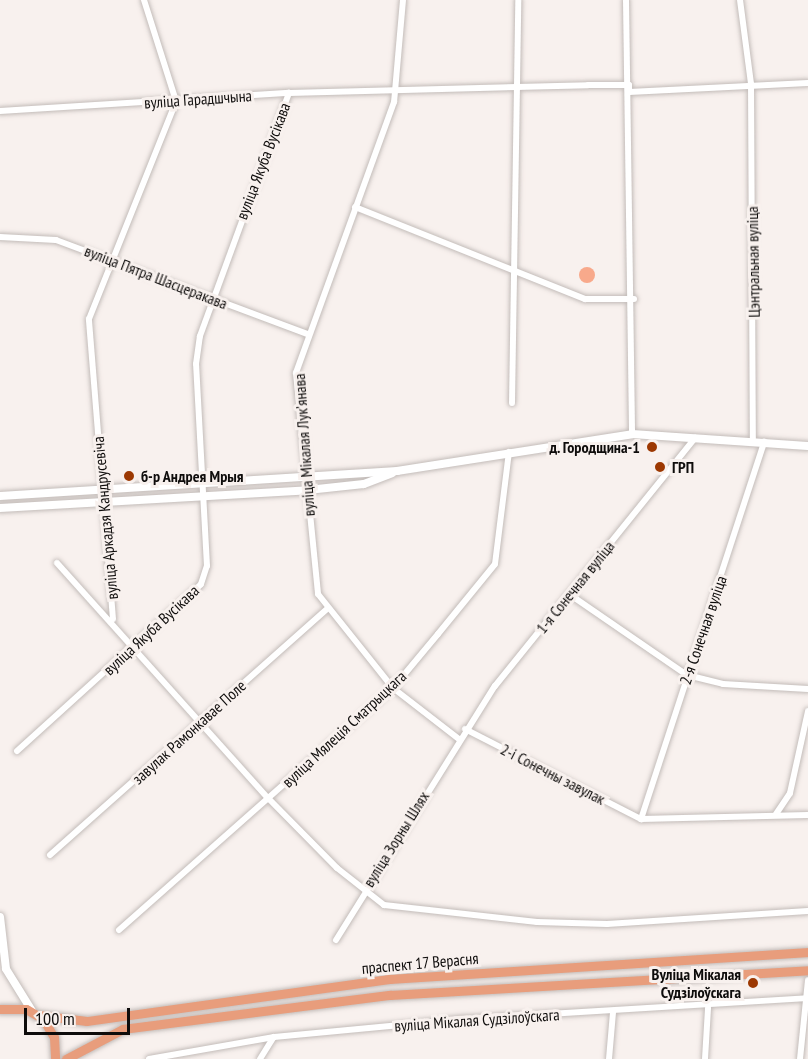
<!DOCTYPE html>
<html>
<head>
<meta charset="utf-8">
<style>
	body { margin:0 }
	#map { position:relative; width:808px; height:1059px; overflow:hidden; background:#f8f1ee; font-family:"PT Sans Narrow",sans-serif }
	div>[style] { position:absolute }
	.water>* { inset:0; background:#f8a98b }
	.round { border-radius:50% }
	.roads { filter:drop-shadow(0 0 2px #c3bcb9) drop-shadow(0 0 2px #c3bcb9) }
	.street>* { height:6px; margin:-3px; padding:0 3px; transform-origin:3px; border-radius:3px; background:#fff }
	.secondary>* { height:8px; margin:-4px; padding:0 4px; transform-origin:4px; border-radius:4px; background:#fff }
	.primary>* { height:9px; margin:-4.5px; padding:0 4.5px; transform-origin:4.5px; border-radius:4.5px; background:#e89d7c }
	.dots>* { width:16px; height:16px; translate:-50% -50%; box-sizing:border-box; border:3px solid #f8f1ee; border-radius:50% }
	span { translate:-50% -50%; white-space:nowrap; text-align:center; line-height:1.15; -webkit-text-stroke:6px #f8f1ee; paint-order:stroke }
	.street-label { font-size:16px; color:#0e0c0b }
	.poi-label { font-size:16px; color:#0e0c0b; font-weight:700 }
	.right { translate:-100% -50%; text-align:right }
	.left { translate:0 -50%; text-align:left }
	.scale { position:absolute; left:24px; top:1008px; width:106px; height:27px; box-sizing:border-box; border:3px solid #0e0c0b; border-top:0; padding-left:8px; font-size:18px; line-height:21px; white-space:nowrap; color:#0e0c0b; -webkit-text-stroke:4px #f8f1ee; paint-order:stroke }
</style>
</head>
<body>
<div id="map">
	<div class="water">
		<div class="round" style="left:579px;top:267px;width:16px;height:16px"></div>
	</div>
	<div class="roads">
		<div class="street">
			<div style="left:403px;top:0;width:102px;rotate:95deg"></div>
			<div style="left:394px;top:102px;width:288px;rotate:109.9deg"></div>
			<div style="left:296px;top:373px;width:222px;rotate:84.3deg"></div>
			<div style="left:318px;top:594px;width:120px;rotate:51.4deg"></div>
			<div style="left:393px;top:688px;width:83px;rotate:37.7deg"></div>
			<div style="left:626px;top:0;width:434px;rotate:89.2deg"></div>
			<div style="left:740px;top:0;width:85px;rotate:82.5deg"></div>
			<div style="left:751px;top:84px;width:356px;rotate:89.7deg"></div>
			<div style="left:0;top:111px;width:290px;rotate:-3.6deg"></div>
			<div style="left:289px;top:93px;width:299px;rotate:-1.5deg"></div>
			<div style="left:588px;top:85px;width:41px"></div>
			<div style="left:629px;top:85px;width:7px;rotate:90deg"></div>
			<div style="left:629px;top:92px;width:179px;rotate:-2.9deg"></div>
			<div style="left:355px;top:207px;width:248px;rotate:21.8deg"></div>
			<div style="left:585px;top:299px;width:49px"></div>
			<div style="left:0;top:237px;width:56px;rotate:3.1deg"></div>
			<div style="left:56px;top:240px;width:268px;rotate:20.5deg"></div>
			<div style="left:512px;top:403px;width:403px;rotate:-89.1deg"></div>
			<div style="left:57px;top:563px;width:317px;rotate:48.1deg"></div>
			<div style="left:269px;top:799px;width:97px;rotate:45.4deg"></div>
			<div style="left:337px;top:868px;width:60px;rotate:38.2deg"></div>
			<div style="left:384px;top:905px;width:154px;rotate:6.3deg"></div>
			<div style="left:537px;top:922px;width:70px;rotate:1.6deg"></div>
			<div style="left:607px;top:924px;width:201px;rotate:-3.7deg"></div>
			<div style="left:569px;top:594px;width:143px;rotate:34.5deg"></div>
			<div style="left:687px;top:675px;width:37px;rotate:14deg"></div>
			<div style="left:723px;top:684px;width:85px;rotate:3.4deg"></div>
			<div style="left:113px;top:619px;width:301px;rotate:-94.6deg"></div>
			<div style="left:89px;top:319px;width:235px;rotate:-68.2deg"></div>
			<div style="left:176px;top:101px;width:106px;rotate:-107.6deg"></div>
			<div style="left:465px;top:729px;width:198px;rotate:27.1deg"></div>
			<div style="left:641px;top:819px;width:167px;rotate:-1.4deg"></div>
			<div style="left:17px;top:751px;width:248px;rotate:-42.2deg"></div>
			<div style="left:201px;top:584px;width:19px;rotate:-72deg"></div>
			<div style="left:207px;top:566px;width:202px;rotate:-93.1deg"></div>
			<div style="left:196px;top:364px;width:28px;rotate:-82deg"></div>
			<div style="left:200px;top:336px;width:259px;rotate:-69.9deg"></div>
			<div style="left:776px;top:814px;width:25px;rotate:-56deg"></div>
			<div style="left:790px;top:793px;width:84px;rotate:-77.6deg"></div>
			<div style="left:641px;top:819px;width:397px;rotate:-71.9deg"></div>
			<div style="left:50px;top:855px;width:370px;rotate:-41.6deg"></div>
			<div style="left:119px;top:930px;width:366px;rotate:-41.5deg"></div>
			<div style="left:393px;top:688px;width:70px;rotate:-50.2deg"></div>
			<div style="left:438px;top:634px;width:90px;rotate:-50.8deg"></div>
			<div style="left:495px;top:564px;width:113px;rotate:-82.9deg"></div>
			<div style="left:336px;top:940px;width:300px;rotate:-58deg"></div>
			<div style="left:495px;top:686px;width:319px;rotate:-51.1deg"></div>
			<div style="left:149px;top:1059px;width:127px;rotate:-10deg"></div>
			<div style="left:274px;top:1037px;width:193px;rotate:-5.4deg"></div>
			<div style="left:466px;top:1019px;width:343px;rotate:-3.5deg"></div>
			<div style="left:260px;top:1059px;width:26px;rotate:-58deg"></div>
			<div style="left:609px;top:1059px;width:47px;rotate:-85.1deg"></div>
			<div style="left:705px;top:1059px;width:51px;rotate:-86.6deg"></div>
			<div style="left:800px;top:1059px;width:79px;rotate:-84.2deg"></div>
		</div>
		<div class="secondary">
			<div style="left:0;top:496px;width:398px;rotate:-3.6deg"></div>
			<div style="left:397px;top:471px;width:238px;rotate:-8.9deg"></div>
			<div style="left:632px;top:434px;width:176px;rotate:3.9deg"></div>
			<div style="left:0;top:508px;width:309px;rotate:-3.3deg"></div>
			<div style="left:308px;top:490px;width:56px;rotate:-6.1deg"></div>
			<div style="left:364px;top:484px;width:30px;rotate:-21deg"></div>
			<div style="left:0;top:917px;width:52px;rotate:83.4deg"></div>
			<div style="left:6px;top:969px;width:49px;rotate:58.2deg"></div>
		</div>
		<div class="primary">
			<div style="left:0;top:1009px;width:26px"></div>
			<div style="left:26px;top:1009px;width:20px;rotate:30deg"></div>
			<div style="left:43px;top:1019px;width:21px;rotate:59deg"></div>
			<div style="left:54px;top:1037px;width:22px;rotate:87deg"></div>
			<div style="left:38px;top:1015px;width:49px;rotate:7deg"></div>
			<div style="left:87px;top:1021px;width:306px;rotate:-7.9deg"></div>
			<div style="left:390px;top:979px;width:419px;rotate:-3.7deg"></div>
			<div style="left:66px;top:1059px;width:64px;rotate:-27.8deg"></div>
			<div style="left:123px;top:1029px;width:269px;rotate:-7.3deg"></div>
			<div style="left:390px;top:995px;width:419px;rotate:-3.4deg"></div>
		</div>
	</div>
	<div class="dots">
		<div style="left:652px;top:447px;background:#9c3802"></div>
		<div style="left:660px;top:467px;background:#9c3802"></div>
		<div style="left:129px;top:476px;background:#9c3802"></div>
		<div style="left:753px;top:983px;background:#9c3802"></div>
	</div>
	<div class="street-label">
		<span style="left:198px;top:99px;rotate:-4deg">вуліца Гарадшчына</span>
		<span style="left:263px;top:161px;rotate:-69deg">вуліца Якуба Вусікава</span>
		<span style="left:753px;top:262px;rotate:-91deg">Цэнтральная вуліца</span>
		<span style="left:156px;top:277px;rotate:21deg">вуліца Пятра Шасцеракава</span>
		<span style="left:304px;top:445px;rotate:-94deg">вуліца Мікалая Лукʼянава</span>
		<span style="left:105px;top:518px;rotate:-95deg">вуліца Аркадзя Кандрусевіча</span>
		<span style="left:575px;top:587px;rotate:-51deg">1-я Сонечная вуліца</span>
		<span style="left:151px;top:630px;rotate:-43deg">вуліца Якуба Вусікава</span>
		<span style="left:703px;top:630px;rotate:-71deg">2-я Сонечная вуліца</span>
		<span style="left:344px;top:729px;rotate:-43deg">вуліца Мялеція Сматрыцкага</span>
		<span style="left:189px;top:732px;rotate:-42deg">завулак Рамонкавае Поле</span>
		<span style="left:553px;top:774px;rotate:27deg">2-і Сонечны завулак</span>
		<span style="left:396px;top:839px;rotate:-58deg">вуліца Зорны Шлях</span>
		<span style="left:420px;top:963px;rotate:-5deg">праспект 17 Верасня</span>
		<span style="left:477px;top:1020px;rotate:-4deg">вуліца Мікалая Судзілоўскага</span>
	</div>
	<div class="poi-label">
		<span class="right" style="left:640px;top:447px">д. Городщина-1</span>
		<span class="left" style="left:672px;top:467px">ГРП</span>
		<span class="left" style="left:141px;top:476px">б-р Андрея Мрыя</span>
		<span class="right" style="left:741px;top:983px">Вуліца Мікалая<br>Судзілоўскага</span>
	</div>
	<div class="scale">100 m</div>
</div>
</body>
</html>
